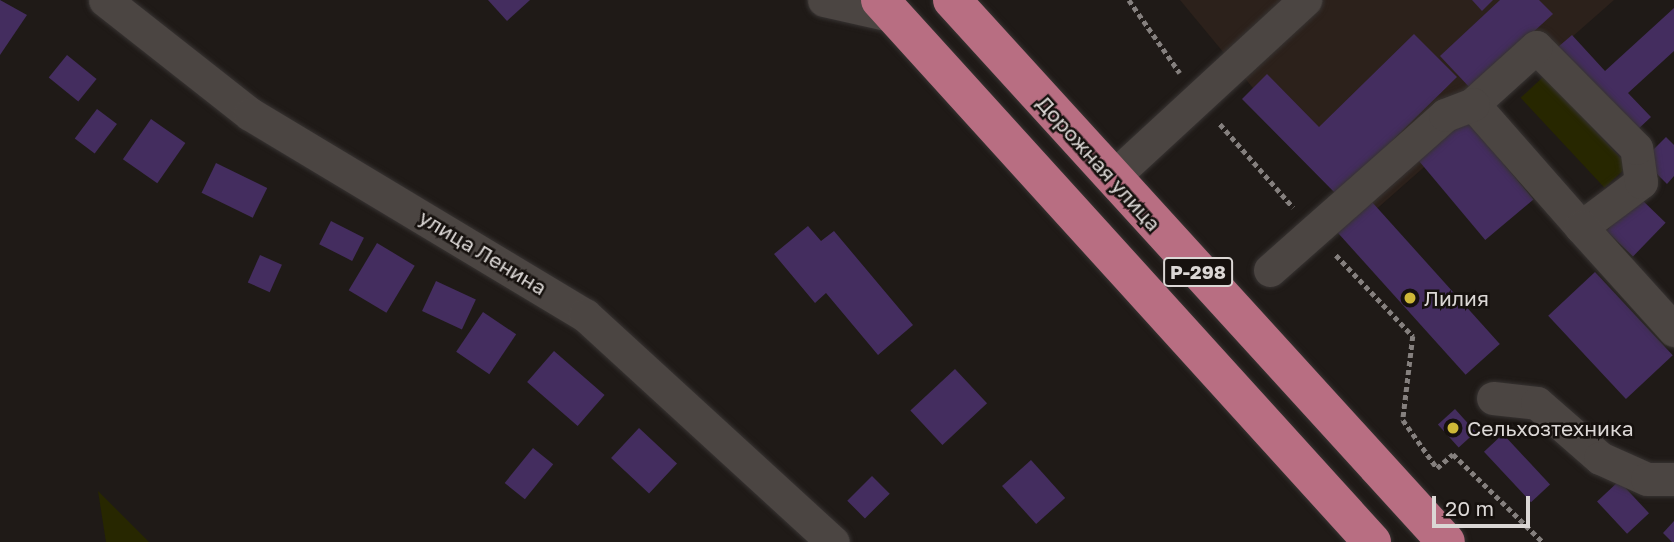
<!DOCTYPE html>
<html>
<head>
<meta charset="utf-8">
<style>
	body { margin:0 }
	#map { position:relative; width:1674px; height:542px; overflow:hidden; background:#1f1a17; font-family:"Golos Text",sans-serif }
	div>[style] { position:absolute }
	.built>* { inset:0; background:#2c211b }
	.green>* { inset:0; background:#272700; transform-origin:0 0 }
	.building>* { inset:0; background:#442d5f; transform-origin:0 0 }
	.path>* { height:4.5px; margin-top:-2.25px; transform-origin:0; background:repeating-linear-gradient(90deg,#85807e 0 5px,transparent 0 8.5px) }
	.roads { filter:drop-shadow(0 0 2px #373332) drop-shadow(0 0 2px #373332) }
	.minor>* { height:33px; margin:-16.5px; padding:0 16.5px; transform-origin:16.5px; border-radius:16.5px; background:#4b4542 }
	.highway>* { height:38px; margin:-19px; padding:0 19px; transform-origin:19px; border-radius:19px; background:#b86e82 }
	.dots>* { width:19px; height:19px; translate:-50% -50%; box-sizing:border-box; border:4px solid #16110e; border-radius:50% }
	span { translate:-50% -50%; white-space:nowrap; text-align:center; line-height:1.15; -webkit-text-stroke:5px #16110e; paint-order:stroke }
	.shield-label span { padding:2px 5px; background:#16110e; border:2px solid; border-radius:5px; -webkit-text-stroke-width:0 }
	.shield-label { font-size:19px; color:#dbd7d5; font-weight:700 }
	.street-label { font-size:21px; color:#dbd7d5 }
	.poi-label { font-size:21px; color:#dbd7d5 }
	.left { translate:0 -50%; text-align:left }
	.scale { position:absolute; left:1432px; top:496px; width:98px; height:32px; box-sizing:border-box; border:4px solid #dbd7d5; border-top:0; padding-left:9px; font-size:21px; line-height:24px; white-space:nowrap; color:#dbd7d5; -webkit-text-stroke:5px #16110e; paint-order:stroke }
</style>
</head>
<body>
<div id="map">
	<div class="built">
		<div style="clip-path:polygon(1180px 0,1614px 0,1363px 221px)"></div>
	</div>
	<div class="green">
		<div style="left:1544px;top:76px;width:123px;height:32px;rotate:47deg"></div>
		<div style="clip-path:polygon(98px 491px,149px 542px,106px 542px)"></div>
	</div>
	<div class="building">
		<div style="clip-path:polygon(0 0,27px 15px,0 55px)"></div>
		<div style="clip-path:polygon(488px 0,530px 0,507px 21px)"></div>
		<div style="clip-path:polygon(1472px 0,1493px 0,1482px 11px)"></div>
		<div style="clip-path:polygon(1500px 0,1539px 0,1553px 14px,1471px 89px,1440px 56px)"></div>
		<div style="clip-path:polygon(1674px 8px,1674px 51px,1628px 93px,1651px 117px,1635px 132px,1558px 47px,1572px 35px,1605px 71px)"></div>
		<div style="clip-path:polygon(1414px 34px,1457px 77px,1337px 195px,1242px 99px,1267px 74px,1319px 127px)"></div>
		<div style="left:67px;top:55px;width:38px;height:29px;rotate:39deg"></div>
		<div style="left:97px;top:109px;width:25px;height:37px;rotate:37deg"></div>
		<div style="left:151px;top:119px;width:42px;height:49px;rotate:35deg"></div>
		<div style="left:1466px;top:119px;width:105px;height:63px;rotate:50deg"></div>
		<div style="clip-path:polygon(1666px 137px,1674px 145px,1674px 176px,1667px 184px,1643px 160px)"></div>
		<div style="left:216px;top:163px;width:57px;height:33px;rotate:26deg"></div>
		<div style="left:1639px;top:197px;width:37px;height:47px;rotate:44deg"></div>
		<div style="left:1372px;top:202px;width:191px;height:46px;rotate:48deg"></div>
		<div style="left:331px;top:221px;width:37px;height:26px;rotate:27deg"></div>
		<div style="clip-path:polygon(808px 226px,821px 241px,834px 231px,913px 325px,878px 355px,826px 293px,815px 303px,774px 254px)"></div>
		<div style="left:377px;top:243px;width:44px;height:55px;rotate:31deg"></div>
		<div style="left:260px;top:255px;width:24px;height:30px;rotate:24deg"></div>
		<div style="left:1595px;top:272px;width:114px;height:64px;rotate:47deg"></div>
		<div style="left:436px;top:281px;width:44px;height:33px;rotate:25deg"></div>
		<div style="left:483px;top:312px;width:40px;height:48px;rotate:34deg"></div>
		<div style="left:554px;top:351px;width:67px;height:41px;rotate:41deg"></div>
		<div style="left:955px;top:369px;width:47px;height:61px;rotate:47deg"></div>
		<div style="left:1455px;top:409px;width:31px;height:23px;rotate:48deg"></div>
		<div style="left:639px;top:428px;width:52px;height:41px;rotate:43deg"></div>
		<div style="left:1503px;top:434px;width:69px;height:26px;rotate:47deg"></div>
		<div style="left:533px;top:448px;width:26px;height:45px;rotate:39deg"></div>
		<div style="left:1031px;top:460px;width:51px;height:39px;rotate:48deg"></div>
		<div style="left:872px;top:476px;width:25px;height:35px;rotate:45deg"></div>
		<div style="left:1619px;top:481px;width:44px;height:30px;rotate:47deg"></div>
		<div style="clip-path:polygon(1674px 521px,1674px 542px,1672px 542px,1663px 533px)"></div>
	</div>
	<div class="path">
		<div style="left:1129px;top:0;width:89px;rotate:55.1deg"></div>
		<div style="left:1220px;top:124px;width:111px;rotate:48.7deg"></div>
		<div style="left:1336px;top:255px;width:112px;rotate:46.5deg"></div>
		<div style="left:1413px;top:336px;width:85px;rotate:96.8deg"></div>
		<div style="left:1403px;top:420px;width:59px;rotate:54.7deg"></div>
		<div style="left:1437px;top:468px;width:21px;rotate:-41deg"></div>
		<div style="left:1453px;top:454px;width:126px;rotate:44.4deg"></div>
	</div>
	<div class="roads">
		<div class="minor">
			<div style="left:105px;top:0;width:184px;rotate:38.2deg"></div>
			<div style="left:250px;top:114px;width:391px;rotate:31deg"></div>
			<div style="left:585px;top:315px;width:336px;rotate:42.5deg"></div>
			<div style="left:824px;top:0;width:73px;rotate:12.7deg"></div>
			<div style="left:1112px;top:178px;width:263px;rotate:-42.7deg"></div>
			<div style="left:1581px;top:227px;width:75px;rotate:-36.9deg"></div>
			<div style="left:1641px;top:182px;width:34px;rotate:-98deg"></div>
			<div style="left:1636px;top:148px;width:142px;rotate:-134.7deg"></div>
			<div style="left:1536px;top:47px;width:85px;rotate:137.9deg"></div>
			<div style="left:1473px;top:104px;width:164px;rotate:48.7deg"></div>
			<div style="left:1581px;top:227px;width:139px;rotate:47.9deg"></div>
			<div style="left:1270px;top:270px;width:234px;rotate:-41.5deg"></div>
			<div style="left:1445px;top:115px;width:30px;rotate:-21deg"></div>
			<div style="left:1493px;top:398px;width:44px;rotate:6.5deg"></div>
			<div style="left:1537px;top:403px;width:84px;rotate:41.1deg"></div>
			<div style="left:1600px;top:458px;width:51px;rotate:24.1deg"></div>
			<div style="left:1647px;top:479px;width:27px"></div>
		</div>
		<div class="highway">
			<div style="left:880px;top:0;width:732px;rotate:47.77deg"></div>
			<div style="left:952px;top:0;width:733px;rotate:47.65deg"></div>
		</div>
	</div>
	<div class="dots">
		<div style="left:1410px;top:298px;background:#ceb838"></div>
		<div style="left:1453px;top:428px;background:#ceb838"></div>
	</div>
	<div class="shield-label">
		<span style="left:1198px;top:272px">Р-298</span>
	</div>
	<div class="street-label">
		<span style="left:1099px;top:163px;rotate:48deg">Дорожная улица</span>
		<span style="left:483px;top:252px;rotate:31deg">улица Ленина</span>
	</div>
	<div class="poi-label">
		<span class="left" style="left:1424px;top:298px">Лилия</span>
		<span class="left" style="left:1467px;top:428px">Сельхозтехника</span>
	</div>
	<div class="scale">20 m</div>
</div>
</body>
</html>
